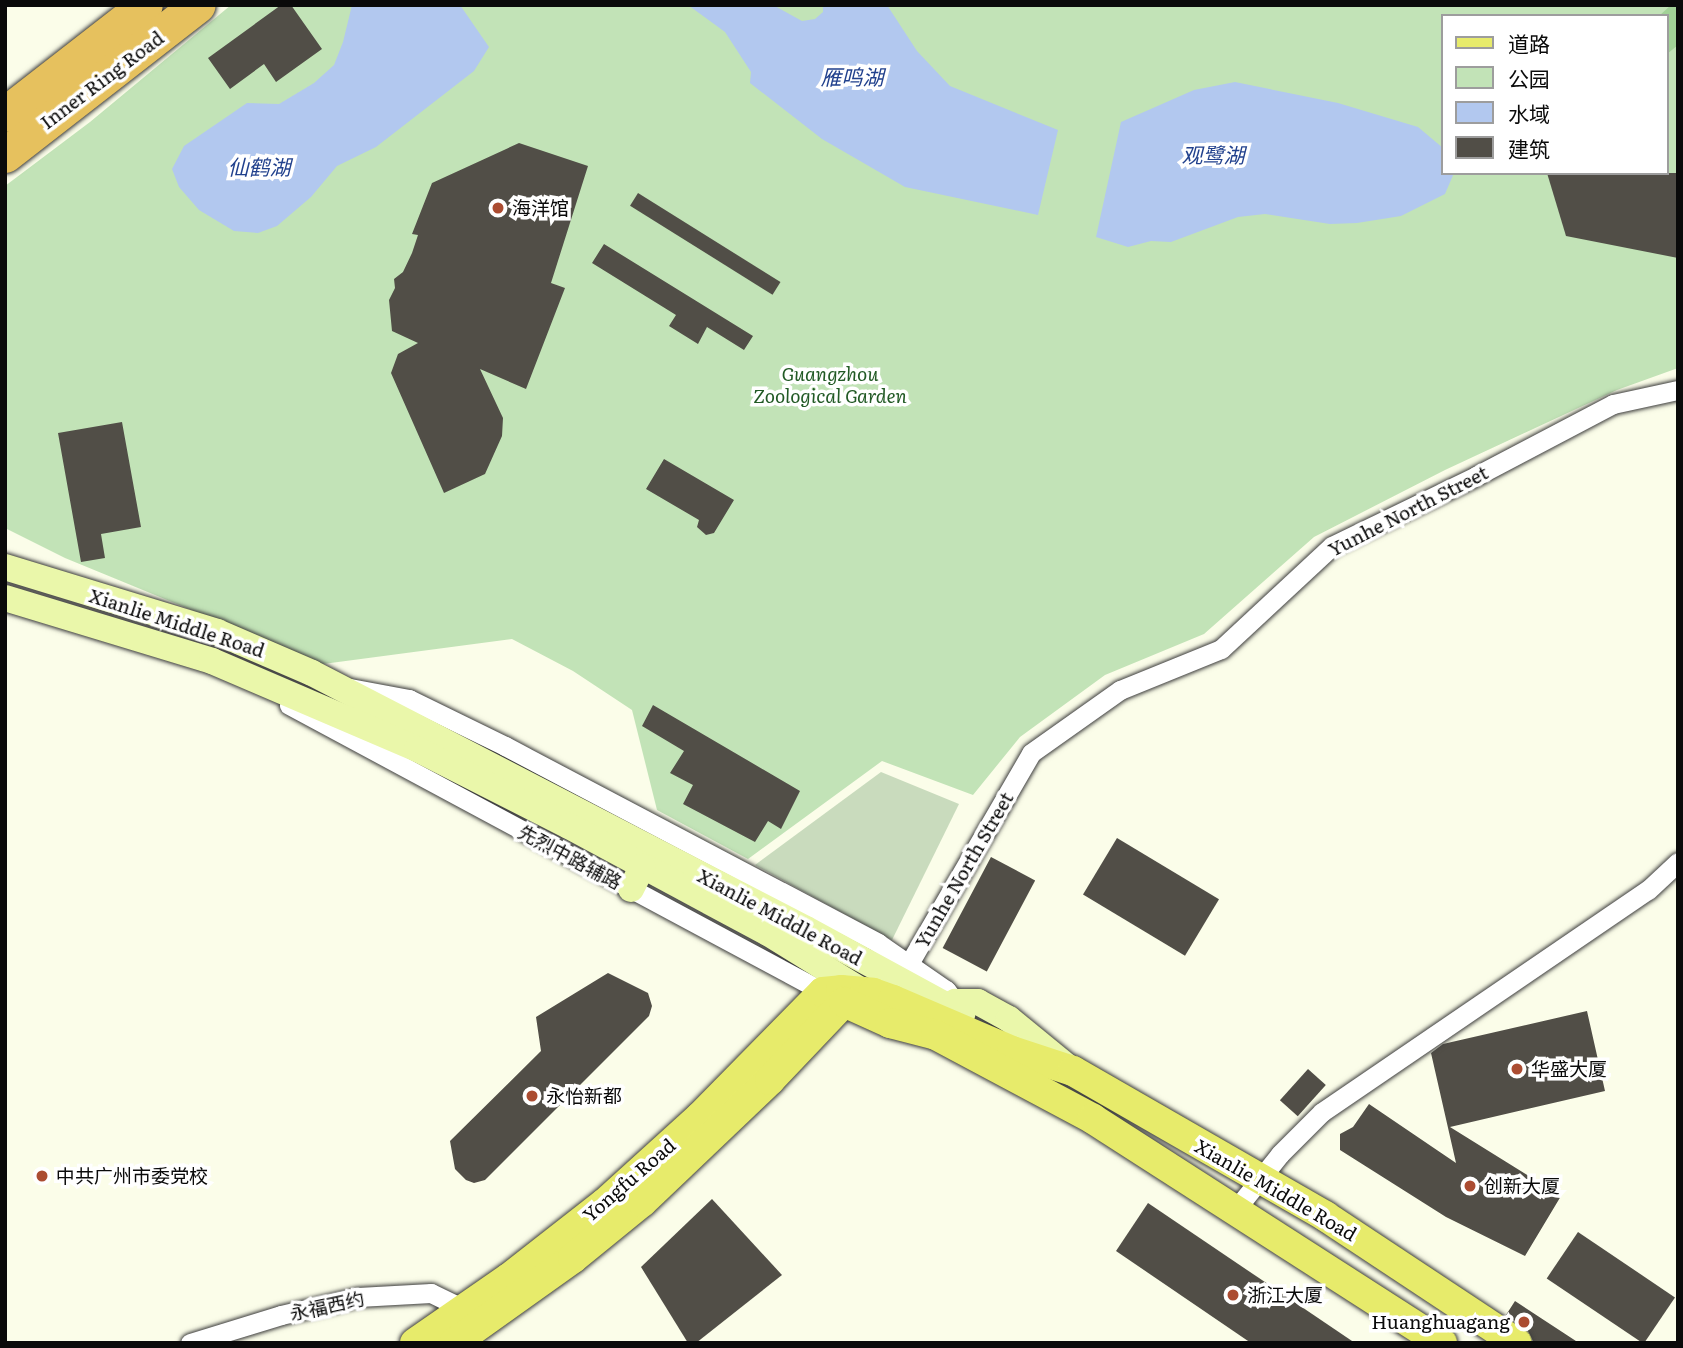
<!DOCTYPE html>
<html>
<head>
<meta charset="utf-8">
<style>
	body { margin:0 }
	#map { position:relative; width:1683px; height:1348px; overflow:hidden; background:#fbfde9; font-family:Literata,"Noto Sans SC",serif }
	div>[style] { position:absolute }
	.green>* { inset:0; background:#c2e3b7 }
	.forest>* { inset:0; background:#a2d297 }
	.cemetery>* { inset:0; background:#c9dbbd }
	.water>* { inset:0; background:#b2c8ef }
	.building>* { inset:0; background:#514e47; transform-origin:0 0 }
	.roads { filter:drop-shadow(0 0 2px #3d3d3d) drop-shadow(0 0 2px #3d3d3d) }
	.street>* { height:19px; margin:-9.5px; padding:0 9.5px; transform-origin:9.5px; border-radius:9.5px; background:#fff }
	.secondary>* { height:26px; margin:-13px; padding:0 13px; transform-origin:13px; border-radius:13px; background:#eaf7aa }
	.primary>* { height:30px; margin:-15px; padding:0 15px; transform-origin:15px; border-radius:15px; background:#e7eb6b }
	.highway>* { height:35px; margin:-17.5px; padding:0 17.5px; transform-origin:17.5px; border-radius:17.5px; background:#e6c15e }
	.dots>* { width:19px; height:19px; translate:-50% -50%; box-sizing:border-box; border:4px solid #fff; border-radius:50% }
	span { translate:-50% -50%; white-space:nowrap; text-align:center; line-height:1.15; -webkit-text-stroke:7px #fff; paint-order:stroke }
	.street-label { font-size:19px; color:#0a0a0a }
	.poi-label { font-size:19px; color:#0a0a0a }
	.left { translate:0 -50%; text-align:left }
	.right { translate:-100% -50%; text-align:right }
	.park-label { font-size:19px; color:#225a25; font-style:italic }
	.water-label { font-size:21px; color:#21418d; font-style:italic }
	.frame { position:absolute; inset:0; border:7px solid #0a0a0a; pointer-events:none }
	.legend { position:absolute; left:1441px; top:14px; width:228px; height:161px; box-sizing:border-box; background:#fff; border:2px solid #9d9d9d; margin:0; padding:9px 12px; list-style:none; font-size:21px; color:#0a0a0a }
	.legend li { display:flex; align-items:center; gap:14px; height:35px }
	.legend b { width:35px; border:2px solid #9d9d9d }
</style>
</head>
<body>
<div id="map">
	<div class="green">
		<div style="clip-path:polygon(evenodd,231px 5px,1678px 5px,1678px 368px,1617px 390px,1445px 470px,1314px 537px,1204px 634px,1105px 675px,1020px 737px,973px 795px,882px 761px,748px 859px,657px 810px,632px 710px,573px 671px,512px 639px,323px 664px,65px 558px,5px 528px,5px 186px,90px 122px,231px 5px,1443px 16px,1667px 16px,1667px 173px,1443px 173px,1443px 16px)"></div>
	</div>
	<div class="forest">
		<div style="clip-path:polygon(1671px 5px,1678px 5px,1678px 45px,1667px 54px,1667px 16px,1659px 16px)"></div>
	</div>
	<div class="cemetery">
		<div style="clip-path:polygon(881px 772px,959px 804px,892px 940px,755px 865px)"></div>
	</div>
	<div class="water">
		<div style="clip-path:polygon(352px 5px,460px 5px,489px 47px,474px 71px,376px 147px,337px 166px,311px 197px,277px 226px,258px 233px,234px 231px,199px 210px,179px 187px,172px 169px,184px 146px,247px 103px,279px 104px,314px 83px,334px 65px,343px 42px)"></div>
		<div style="clip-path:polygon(688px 5px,773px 5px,802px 21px,815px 19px,823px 12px,823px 5px,887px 5px,917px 51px,950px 86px,1058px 130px,1038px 215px,905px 187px,822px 139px,750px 83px,751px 72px,725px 32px)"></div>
		<div style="clip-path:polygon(1235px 82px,1338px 103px,1418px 127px,1443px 148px,1443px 173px,1454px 173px,1445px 194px,1401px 216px,1357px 223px,1330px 224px,1265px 214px,1238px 217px,1171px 242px,1151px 241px,1128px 247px,1096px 237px,1121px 122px,1194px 90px)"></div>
	</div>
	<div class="building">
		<div style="clip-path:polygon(281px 5px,291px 5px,322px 49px,276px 82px,264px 64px,230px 89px,208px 58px)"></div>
		<div style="clip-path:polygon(519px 143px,588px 166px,551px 283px,565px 288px,526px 389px,480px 369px,503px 418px,502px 436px,485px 474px,444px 493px,391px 373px,398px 354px,418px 343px,392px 331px,389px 300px,395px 288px,394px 279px,403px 272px,412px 253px,418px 235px,412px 234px,432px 183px)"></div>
		<div style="clip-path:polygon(1547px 173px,1678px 173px,1678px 258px,1566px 236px)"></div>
		<div style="left:638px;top:193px;width:168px;height:15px;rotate:32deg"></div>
		<div style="clip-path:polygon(604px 244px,753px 336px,744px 350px,707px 327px,698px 344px,669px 326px,676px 315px,592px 263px)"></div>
		<div style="clip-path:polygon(122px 422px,141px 527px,101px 534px,105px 558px,81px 562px,58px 433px)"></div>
		<div style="clip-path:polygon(664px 459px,734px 500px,714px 533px,706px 535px,697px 527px,699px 520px,646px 489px)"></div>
		<div style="clip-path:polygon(653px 705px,800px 791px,781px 829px,768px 821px,755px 842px,683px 804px,693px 785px,670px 773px,684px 751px,642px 726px)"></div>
		<div style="left:1117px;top:838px;width:119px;height:66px;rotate:31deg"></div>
		<div style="left:991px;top:857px;width:50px;height:103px;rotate:28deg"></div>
		<div style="clip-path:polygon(608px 973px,648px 993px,652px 1006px,649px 1016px,485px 1180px,474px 1183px,466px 1180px,455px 1169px,450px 1141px,541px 1051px,536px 1017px)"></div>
		<div style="clip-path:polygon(1587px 1011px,1605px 1091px,1450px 1127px,1561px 1196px,1525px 1256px,1446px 1217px,1340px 1150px,1340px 1134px,1353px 1127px,1369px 1104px,1456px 1163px,1431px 1053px,1443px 1044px)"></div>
		<div style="left:1308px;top:1069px;width:24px;height:42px;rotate:42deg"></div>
		<div style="clip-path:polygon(712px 1199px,782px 1275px,696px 1343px,688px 1343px,641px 1267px)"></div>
		<div style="clip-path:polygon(1148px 1203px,1355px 1343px,1251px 1343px,1116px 1251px)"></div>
		<div style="left:1578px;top:1232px;width:117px;height:56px;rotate:34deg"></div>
		<div style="clip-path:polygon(1515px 1301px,1579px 1343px,1534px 1343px,1527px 1329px,1506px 1315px)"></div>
	</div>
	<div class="roads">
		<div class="street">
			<div style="left:350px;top:688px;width:60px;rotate:10.6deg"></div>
			<div style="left:409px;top:699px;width:107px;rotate:26.1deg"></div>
			<div style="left:505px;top:746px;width:422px;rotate:27.8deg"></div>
			<div style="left:878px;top:943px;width:83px;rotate:34.7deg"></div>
			<div style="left:946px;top:990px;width:26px;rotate:51deg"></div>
			<div style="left:289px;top:705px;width:617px;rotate:28.23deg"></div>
			<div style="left:899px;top:981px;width:263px;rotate:-59.9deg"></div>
			<div style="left:1031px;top:753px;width:109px;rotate:-35.3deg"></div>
			<div style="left:1120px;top:690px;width:109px;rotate:-22.1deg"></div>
			<div style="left:1221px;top:649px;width:151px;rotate:-42.9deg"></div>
			<div style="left:1332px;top:546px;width:160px;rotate:-25.9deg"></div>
			<div style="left:1476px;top:476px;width:155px;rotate:-27.7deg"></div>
			<div style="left:1613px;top:404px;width:66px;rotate:-12.2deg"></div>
			<div style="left:1236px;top:1209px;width:70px;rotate:-51.3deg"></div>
			<div style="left:1280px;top:1154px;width:59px;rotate:-45deg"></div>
			<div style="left:1322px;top:1112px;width:394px;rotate:-34.3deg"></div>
			<div style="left:1648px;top:890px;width:41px;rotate:-43deg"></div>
			<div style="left:190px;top:1343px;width:95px;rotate:-17.1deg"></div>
			<div style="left:281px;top:1315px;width:79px;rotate:-13.2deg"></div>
			<div style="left:358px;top:1297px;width:73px;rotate:-3.1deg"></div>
			<div style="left:431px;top:1293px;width:39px;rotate:26deg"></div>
		</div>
		<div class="secondary">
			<div style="left:5px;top:567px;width:222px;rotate:17deg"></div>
			<div style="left:217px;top:632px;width:103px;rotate:23.3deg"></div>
			<div style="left:312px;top:673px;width:556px;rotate:27.39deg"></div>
			<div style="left:806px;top:929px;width:178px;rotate:28.6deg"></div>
			<div style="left:5px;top:598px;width:216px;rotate:16.9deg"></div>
			<div style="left:212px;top:661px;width:223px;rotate:23.2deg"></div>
			<div style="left:417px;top:749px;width:170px;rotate:26.9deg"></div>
			<div style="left:569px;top:826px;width:226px;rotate:28.3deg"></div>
			<div style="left:768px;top:933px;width:114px;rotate:31.7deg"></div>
			<div style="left:631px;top:889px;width:25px;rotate:-63deg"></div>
			<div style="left:932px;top:1032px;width:5px;rotate:37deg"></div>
			<div style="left:936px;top:1035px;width:19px;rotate:-74deg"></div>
			<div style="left:941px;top:1017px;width:21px;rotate:-47deg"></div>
			<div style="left:955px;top:1002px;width:23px"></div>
			<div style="left:978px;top:1002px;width:35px;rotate:29deg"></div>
			<div style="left:1009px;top:1019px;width:79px;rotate:39.3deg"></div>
		</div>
		<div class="primary">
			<div style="left:415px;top:1343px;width:114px;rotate:-34.7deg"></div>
			<div style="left:509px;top:1278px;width:122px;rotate:-38deg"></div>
			<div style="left:605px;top:1203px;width:128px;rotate:-42.2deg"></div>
			<div style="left:700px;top:1117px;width:175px;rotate:-45.5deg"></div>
			<div style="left:823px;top:992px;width:18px;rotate:-6deg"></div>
			<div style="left:841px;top:990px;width:32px;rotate:5deg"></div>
			<div style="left:873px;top:993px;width:21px;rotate:19deg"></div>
			<div style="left:893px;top:1000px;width:129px;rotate:23.2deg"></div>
			<div style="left:1012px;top:1051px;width:64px;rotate:18.2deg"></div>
			<div style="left:1073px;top:1071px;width:291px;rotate:29.9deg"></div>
			<div style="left:1325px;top:1216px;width:230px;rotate:33.5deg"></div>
			<div style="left:454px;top:1343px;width:146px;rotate:-35.5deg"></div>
			<div style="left:573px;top:1258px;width:89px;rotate:-39.1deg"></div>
			<div style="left:642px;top:1202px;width:177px;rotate:-43.6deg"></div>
			<div style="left:770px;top:1080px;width:108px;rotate:-46.5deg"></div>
			<div style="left:844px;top:1002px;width:51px;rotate:24.5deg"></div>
			<div style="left:890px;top:1023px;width:48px;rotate:14.6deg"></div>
			<div style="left:936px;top:1035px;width:178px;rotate:28.1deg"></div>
			<div style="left:1093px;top:1119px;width:415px;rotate:32.7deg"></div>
		</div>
		<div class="highway">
			<div style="left:5px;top:114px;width:177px;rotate:-37.9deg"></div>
			<div style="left:5px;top:155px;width:244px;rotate:-37.9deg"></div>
		</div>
	</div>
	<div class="dots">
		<div style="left:498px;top:208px;background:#ab4c31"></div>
		<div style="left:1517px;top:1069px;background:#ab4c31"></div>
		<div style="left:532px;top:1096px;background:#ab4c31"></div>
		<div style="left:42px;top:1176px;background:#ab4c31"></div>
		<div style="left:1470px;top:1186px;background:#ab4c31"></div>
		<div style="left:1233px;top:1295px;background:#ab4c31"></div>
		<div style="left:1524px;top:1322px;background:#ab4c31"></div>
	</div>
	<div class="street-label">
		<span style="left:102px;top:80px;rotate:-37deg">Inner Ring Road</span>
		<span style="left:1408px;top:511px;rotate:-27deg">Yunhe North Street</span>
		<span style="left:177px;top:623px;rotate:18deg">Xianlie Middle Road</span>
		<span style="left:570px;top:857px;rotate:28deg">先烈中路辅路</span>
		<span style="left:964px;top:870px;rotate:-60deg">Yunhe North Street</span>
		<span style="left:780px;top:917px;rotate:28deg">Xianlie Middle Road</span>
		<span style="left:629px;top:1180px;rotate:-41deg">Yongfu Road</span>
		<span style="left:1276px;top:1190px;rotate:30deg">Xianlie Middle Road</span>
		<span style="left:327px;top:1306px;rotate:-12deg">永福西约</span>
	</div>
	<div class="poi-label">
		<span class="left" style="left:512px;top:208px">海洋馆</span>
		<span class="left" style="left:1531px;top:1069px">华盛大厦</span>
		<span class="left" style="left:546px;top:1096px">永怡新都</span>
		<span class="left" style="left:56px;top:1176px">中共广州市委党校</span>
		<span class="left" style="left:1484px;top:1186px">创新大厦</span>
		<span class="left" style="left:1247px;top:1295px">浙江大厦</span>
		<span class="right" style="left:1510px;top:1322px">Huanghuagang</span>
	</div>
	<div class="park-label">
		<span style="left:830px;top:385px">Guangzhou<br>Zoological Garden</span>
	</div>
	<div class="water-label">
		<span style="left:852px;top:76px">雁鸣湖</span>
		<span style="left:1213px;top:154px">观鹭湖</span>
		<span style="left:259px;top:166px">仙鹤湖</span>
	</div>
	<div class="frame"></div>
	<ul class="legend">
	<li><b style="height:9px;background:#e7eb6b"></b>道路</li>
	<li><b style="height:19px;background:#c2e3b7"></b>公园</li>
	<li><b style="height:19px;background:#b2c8ef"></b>水域</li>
	<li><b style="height:19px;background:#514e47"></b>建筑</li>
	</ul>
</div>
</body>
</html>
